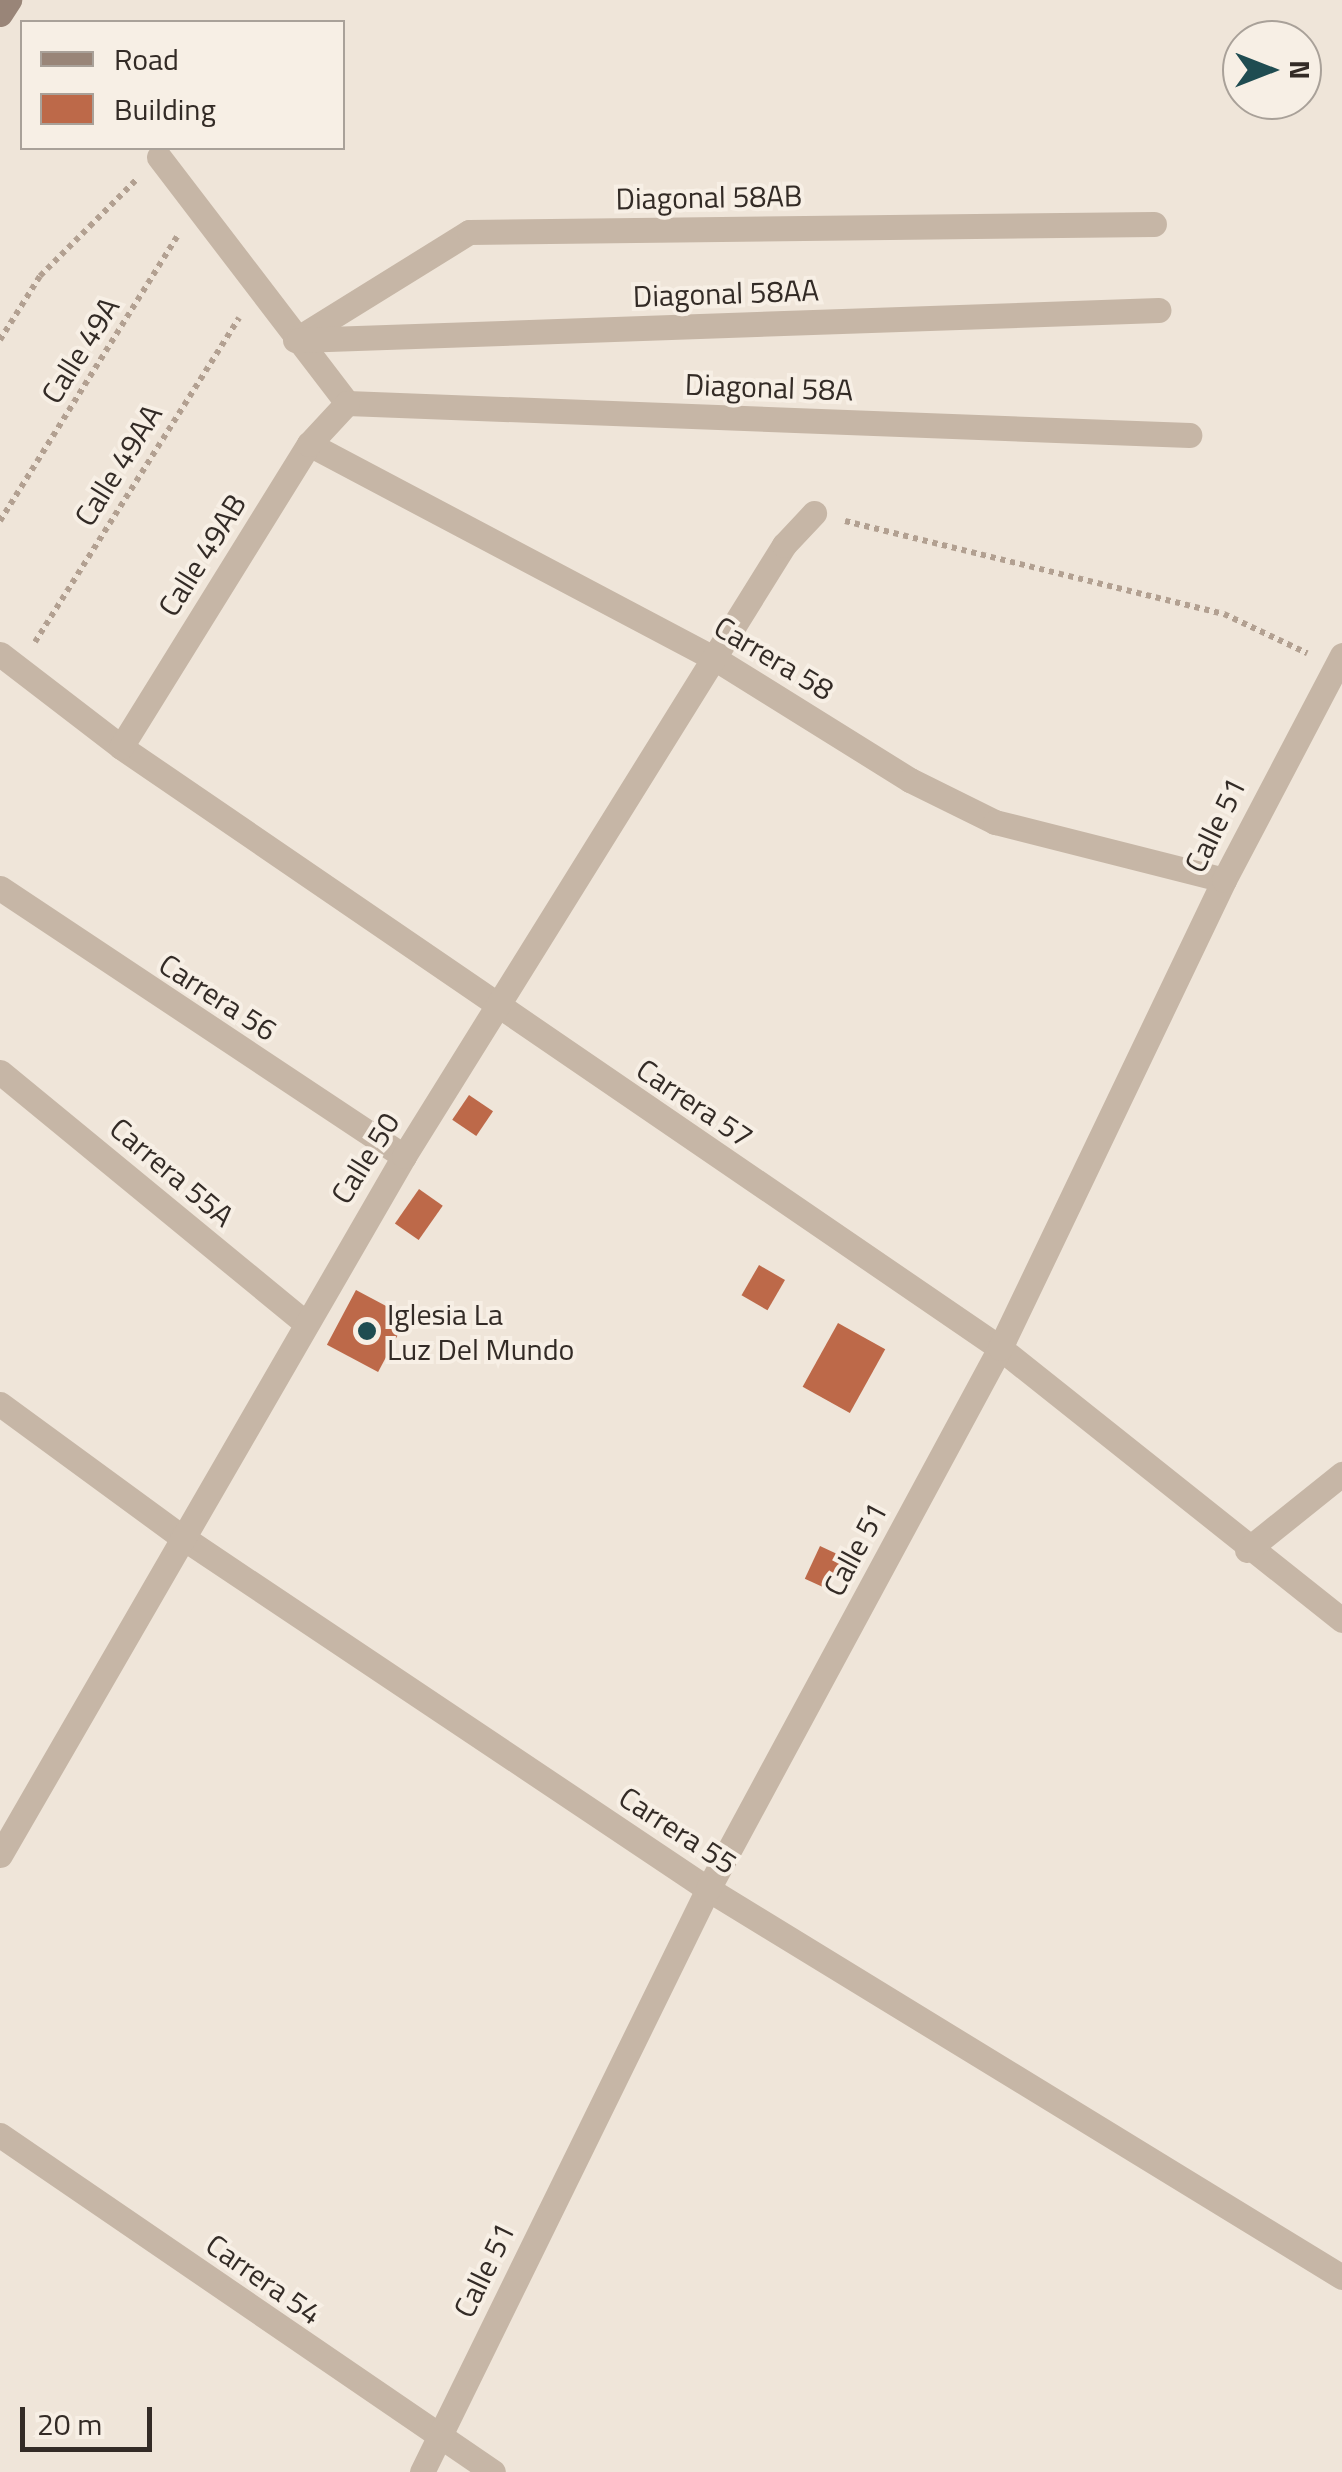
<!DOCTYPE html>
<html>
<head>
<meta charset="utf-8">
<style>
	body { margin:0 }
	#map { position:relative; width:1342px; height:2472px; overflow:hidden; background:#efe5d9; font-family:"Titillium Web",sans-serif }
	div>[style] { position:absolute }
	.building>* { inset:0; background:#bd6949; transform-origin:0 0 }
	.path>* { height:6px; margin-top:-3px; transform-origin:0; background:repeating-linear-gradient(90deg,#b2a091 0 5px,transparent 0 10px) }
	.street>* { height:25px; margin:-12.5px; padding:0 12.5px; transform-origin:12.5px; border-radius:12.5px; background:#c6b6a6 }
	.secondary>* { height:25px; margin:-12.5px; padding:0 12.5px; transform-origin:12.5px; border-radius:12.5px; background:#998578 }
	.dots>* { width:28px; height:28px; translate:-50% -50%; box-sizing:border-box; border:5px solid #f7efe5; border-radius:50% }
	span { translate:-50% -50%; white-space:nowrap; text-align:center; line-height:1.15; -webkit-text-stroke:8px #f7efe5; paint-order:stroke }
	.street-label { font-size:30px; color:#332b26 }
	.poi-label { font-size:30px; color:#332b26 }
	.left { translate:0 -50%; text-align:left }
	.legend { position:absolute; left:20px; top:20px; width:325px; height:130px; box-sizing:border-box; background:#f7efe5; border:2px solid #a9a199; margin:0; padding:12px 18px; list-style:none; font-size:30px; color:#332b26 }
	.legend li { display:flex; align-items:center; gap:20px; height:50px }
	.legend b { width:50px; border:2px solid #a9a199 }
	.north { position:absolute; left:1222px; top:20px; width:100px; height:100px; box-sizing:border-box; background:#f7efe5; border:2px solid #a9a199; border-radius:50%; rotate:90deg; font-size:28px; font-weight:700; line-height:40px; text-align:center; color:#332b26 }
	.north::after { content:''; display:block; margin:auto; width:35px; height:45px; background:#1f4c51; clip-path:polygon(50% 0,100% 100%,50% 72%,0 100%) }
	.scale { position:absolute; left:20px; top:2407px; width:132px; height:45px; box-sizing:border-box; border:5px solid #332b26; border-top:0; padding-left:12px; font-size:30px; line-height:35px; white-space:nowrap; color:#332b26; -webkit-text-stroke:8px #f7efe5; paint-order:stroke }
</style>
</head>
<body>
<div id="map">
	<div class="building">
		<div style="left:469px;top:1095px;width:29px;height:30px;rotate:34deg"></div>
		<div style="left:419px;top:1189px;width:29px;height:42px;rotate:35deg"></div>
		<div style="left:759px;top:1265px;width:30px;height:35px;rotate:30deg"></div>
		<div style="left:356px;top:1290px;width:58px;height:62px;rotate:28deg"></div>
		<div style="left:838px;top:1323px;width:54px;height:73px;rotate:29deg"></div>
		<div style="left:820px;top:1546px;width:26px;height:36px;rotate:25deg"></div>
	</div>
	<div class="path">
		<div style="left:0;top:340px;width:75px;rotate:-58deg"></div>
		<div style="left:40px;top:276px;width:137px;rotate:-45deg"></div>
		<div style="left:0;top:521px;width:335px;rotate:-58.1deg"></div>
		<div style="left:845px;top:521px;width:390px;rotate:13.8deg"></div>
		<div style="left:1224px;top:614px;width:92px;rotate:25.2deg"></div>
		<div style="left:35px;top:642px;width:383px;rotate:-57.8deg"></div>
	</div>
	<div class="street">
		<div style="left:159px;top:157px;width:310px;rotate:52.6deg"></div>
		<div style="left:295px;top:340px;width:205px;rotate:-31.8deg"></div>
		<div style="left:469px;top:232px;width:685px;rotate:-0.67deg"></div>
		<div style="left:299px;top:340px;width:860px;rotate:-2deg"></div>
		<div style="left:347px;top:403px;width:843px;rotate:2.18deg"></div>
		<div style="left:309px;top:444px;width:458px;rotate:27.9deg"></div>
		<div style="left:714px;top:658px;width:231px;rotate:31.9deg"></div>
		<div style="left:910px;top:780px;width:95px;rotate:26.3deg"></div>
		<div style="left:995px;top:822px;width:236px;rotate:14.2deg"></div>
		<div style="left:0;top:654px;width:153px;rotate:37.5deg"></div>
		<div style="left:121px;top:747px;width:1065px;rotate:34.36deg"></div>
		<div style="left:1000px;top:1348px;width:437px;rotate:38.5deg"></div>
		<div style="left:121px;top:747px;width:357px;rotate:-58.2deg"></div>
		<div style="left:309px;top:444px;width:56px;rotate:-47.2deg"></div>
		<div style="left:0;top:888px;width:485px;rotate:33.6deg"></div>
		<div style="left:0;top:1072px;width:394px;rotate:39.4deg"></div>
		<div style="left:0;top:1404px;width:225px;rotate:36.2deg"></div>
		<div style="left:182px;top:1537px;width:633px;rotate:33.79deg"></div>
		<div style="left:708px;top:1889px;width:743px;rotate:31.47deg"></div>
		<div style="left:1247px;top:1550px;width:122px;rotate:-38.7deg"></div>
		<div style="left:0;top:1855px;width:807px;rotate:-59.97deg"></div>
		<div style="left:404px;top:1156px;width:720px;rotate:-58.12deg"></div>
		<div style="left:784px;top:545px;width:44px;rotate:-46.8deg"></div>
		<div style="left:0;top:2135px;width:597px;rotate:34.36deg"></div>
		<div style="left:422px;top:2472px;width:649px;rotate:-63.87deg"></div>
		<div style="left:708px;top:1889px;width:615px;rotate:-61.64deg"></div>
		<div style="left:1000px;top:1348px;width:519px;rotate:-64.42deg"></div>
		<div style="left:1224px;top:880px;width:254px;rotate:-62.3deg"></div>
	</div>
	<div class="secondary">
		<div style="left:0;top:14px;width:17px;rotate:-57deg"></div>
	</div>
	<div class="dots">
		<div style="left:367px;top:1331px;background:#1f4c51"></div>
	</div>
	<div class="street-label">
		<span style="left:709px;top:197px;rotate:-1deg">Diagonal 58AB</span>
		<span style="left:726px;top:293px;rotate:-2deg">Diagonal 58AA</span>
		<span style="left:80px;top:350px;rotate:-58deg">Calle 49A</span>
		<span style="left:769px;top:387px;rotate:2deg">Diagonal 58A</span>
		<span style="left:118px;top:465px;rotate:-58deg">Calle 49AA</span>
		<span style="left:202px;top:555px;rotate:-58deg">Calle 49AB</span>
		<span style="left:774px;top:658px;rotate:31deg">Carrera 58</span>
		<span style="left:1215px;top:825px;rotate:-64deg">Calle 51</span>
		<span style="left:218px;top:997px;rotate:33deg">Carrera 56</span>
		<span style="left:695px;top:1103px;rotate:34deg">Carrera 57</span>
		<span style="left:365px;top:1158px;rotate:-58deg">Calle 50</span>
		<span style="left:172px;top:1172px;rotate:40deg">Carrera 55A</span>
		<span style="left:855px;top:1549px;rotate:-62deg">Calle 51</span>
		<span style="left:678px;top:1830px;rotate:33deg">Carrera 55</span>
		<span style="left:484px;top:2270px;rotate:-64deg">Calle 51</span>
		<span style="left:264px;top:2279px;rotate:35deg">Carrera 54</span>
	</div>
	<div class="poi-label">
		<span class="left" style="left:387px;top:1331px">Iglesia La<br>Luz Del Mundo</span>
	</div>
	<ul class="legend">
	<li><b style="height:12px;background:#998578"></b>Road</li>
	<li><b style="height:28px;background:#bd6949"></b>Building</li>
	</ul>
	<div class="north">N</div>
	<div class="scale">20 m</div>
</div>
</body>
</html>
